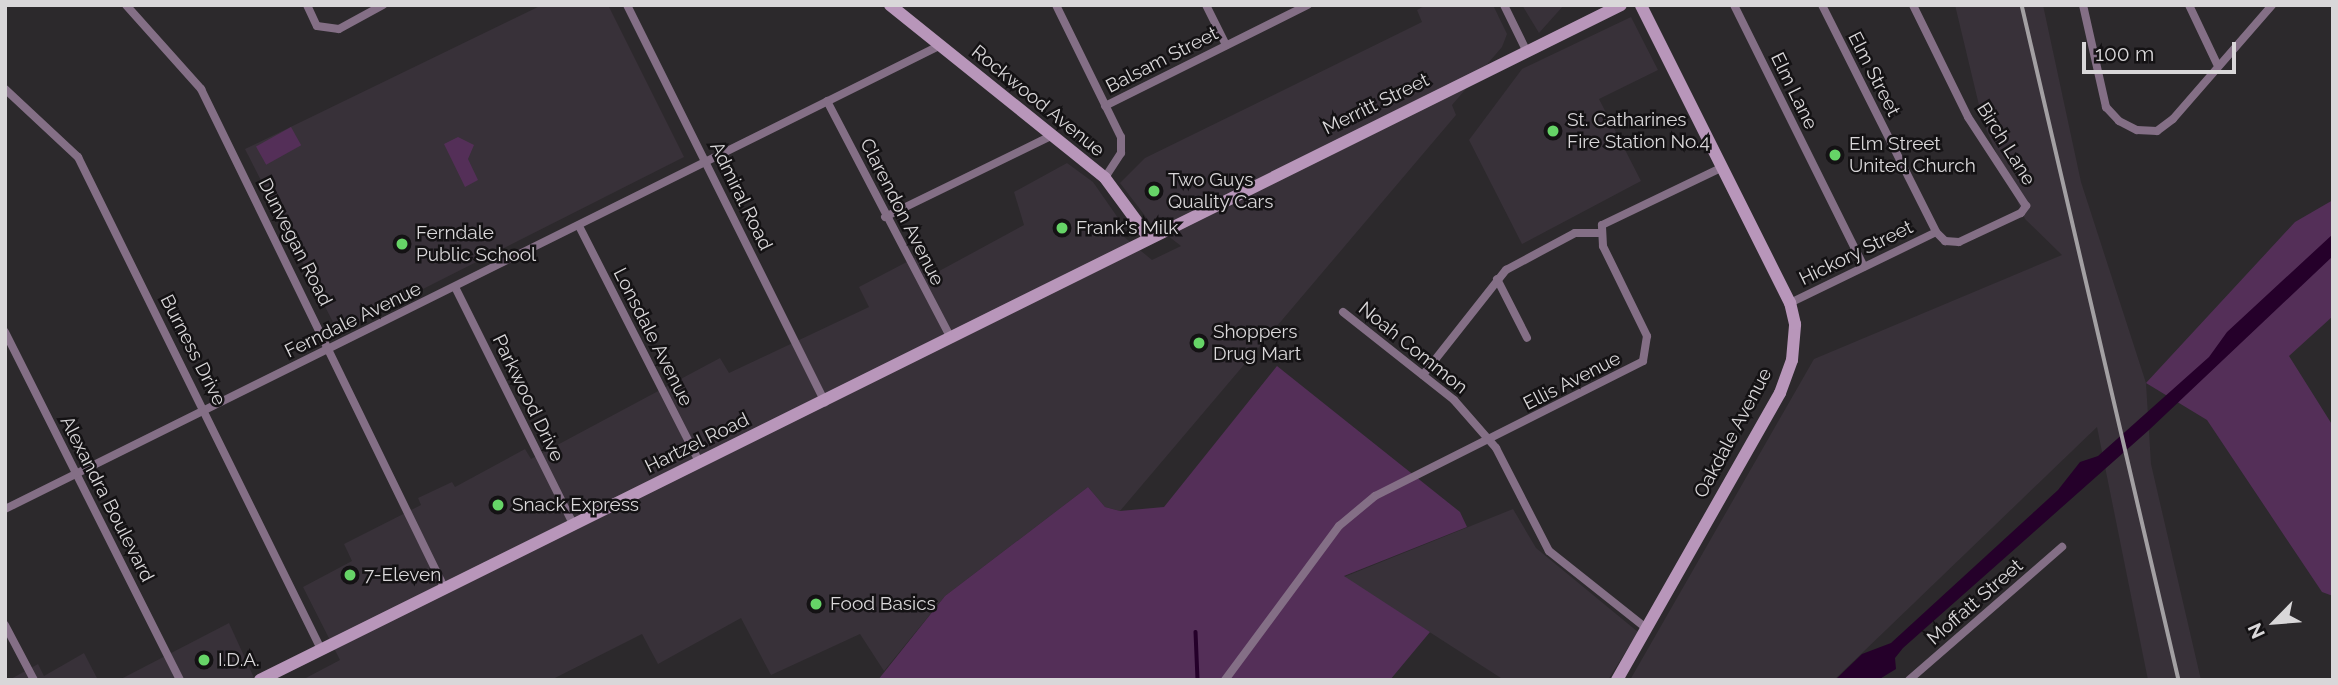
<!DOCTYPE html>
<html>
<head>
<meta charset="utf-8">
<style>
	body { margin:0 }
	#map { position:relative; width:2338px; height:685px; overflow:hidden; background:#2c292c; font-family:Raleway,sans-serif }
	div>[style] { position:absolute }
	.built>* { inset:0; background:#383139 }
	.green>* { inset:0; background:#542f58; transform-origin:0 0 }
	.water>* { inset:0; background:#25002a }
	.stream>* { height:3.5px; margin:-1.75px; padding:0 1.75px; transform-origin:1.75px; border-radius:1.75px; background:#25002a }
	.street>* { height:8px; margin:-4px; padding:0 4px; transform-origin:4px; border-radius:4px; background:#846f86 }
	.secondary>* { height:12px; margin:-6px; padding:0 6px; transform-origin:6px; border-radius:6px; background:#b896ba }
	.rail>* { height:3.5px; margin:-1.75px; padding:0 1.75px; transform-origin:1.75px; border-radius:1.75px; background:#a3a0a3 }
	.dots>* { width:19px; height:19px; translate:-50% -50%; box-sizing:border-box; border:4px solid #141214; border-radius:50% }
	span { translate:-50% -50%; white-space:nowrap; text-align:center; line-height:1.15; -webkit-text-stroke:5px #141214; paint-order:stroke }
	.street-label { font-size:19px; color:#d9d7d9 }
	.poi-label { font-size:19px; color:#d9d7d9 }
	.left { translate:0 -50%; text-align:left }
	.frame { position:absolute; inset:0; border:7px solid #d9d7d9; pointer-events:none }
	.north { position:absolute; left:2240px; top:587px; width:70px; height:70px; -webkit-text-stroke:5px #141214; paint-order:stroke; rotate:245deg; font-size:19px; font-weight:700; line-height:28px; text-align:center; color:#d9d7d9 }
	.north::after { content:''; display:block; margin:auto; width:24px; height:32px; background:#d9d7d9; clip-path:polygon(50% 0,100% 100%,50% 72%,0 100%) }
	.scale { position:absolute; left:2082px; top:42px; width:154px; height:32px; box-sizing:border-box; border:4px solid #d9d7d9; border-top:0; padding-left:9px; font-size:21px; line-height:24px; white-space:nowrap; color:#d9d7d9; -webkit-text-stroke:5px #141214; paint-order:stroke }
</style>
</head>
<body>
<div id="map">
	<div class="built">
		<div style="clip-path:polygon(542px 5px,608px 5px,684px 157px,338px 332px,245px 149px)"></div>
		<div style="clip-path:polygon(1426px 5px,1493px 5px,1507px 34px,1502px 47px,1452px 105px,1456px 115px,1120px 511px,1105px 507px,1088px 487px,945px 596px,884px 671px,860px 634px,771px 675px,741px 618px,658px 664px,642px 634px,551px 680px,302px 680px,340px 660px,303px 587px,352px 561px,344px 544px,421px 505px,418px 498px,452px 482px,455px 487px,525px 449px,531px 459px,720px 358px,729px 373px,869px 307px,859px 287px,920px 255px,930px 276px,1024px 225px,1014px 192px,1067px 163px,1093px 182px,1125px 228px,1123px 236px,1152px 260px,1181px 246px,1149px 221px,1120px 183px,1145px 158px,1422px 22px,1417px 10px)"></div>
		<div style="clip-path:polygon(1522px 5px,1564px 5px,1539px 33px)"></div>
		<div style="clip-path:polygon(1955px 5px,2043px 5px,2081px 182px,2146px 383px,2151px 464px,2201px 680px,2148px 680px,2097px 427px,1834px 680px,1630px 680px,1814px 359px,2062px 255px,2025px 219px,1983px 122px)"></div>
		<div style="clip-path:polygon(1631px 17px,1658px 70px,1599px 99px,1641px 181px,1522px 244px,1469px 140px,1522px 69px)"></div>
		<div style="clip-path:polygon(1513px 509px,1536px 548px,1638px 632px,1608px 680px,1504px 680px,1344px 577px)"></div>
		<div style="clip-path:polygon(229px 623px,255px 680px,119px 680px)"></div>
		<div style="clip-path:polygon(84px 653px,98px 680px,9px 680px,38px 664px,44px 676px)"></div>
	</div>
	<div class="green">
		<div style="left:291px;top:127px;width:21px;height:40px;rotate:61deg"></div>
		<div style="clip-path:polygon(458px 137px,474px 145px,468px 159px,478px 180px,465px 187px,444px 144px)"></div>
		<div style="clip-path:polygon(2333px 200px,2333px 316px,2289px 356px,2333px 426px,2333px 596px,2322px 592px,2207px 420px,2146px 383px,2295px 222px)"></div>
		<div style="clip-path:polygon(1277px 366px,1460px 512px,1467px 527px,1344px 576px,1430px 632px,1390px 680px,878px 680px,945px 596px,1088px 487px,1105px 507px,1120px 511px,1164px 507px)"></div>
	</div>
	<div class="water">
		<div style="clip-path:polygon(2333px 234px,2333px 256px,2149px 430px,1903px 648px,1895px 658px,1896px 669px,1878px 680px,1835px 680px,1862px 654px,1891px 643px,2058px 490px,2080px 462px,2098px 456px,2209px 357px,2227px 332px)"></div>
	</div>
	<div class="stream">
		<div style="left:1196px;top:632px;width:48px;rotate:87.6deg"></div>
	</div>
	<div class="street">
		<div style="left:126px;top:5px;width:113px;rotate:48.2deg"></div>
		<div style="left:201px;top:89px;width:554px;rotate:63.99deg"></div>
		<div style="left:307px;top:5px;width:23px;rotate:65deg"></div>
		<div style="left:317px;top:26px;width:22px;rotate:8deg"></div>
		<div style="left:339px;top:29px;width:50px;rotate:-28.6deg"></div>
		<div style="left:627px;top:5px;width:444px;rotate:63.5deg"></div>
		<div style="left:1056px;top:5px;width:147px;rotate:63.8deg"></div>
		<div style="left:1121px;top:137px;width:16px;rotate:90deg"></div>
		<div style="left:1121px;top:153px;width:30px;rotate:123deg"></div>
		<div style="left:1206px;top:5px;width:45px;rotate:63.4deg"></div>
		<div style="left:1504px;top:5px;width:50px;rotate:63.9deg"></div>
		<div style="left:1734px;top:5px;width:292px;rotate:63.6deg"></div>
		<div style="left:1822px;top:5px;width:254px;rotate:63.3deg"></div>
		<div style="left:1936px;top:232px;width:13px;rotate:45deg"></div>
		<div style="left:1945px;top:241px;width:14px;rotate:4deg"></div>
		<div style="left:1959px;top:242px;width:68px;rotate:-25.1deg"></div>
		<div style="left:2021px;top:213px;width:9px;rotate:-54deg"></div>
		<div style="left:2026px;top:206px;width:106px;rotate:-123.1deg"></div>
		<div style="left:1968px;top:117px;width:125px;rotate:-116.2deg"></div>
		<div style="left:2083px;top:5px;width:105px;rotate:77.3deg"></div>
		<div style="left:2106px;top:107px;width:19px;rotate:47deg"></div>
		<div style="left:2119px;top:121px;width:20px;rotate:27deg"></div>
		<div style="left:2137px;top:130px;width:20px;rotate:3deg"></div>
		<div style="left:2157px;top:131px;width:20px;rotate:-37deg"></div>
		<div style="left:2173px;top:119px;width:151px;rotate:-49deg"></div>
		<div style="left:2189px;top:5px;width:65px;rotate:64.6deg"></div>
		<div style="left:5px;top:89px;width:100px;rotate:43deg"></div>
		<div style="left:78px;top:157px;width:549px;rotate:63.72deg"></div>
		<div style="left:827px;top:101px;width:265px;rotate:62.4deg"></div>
		<div style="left:1105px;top:106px;width:227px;rotate:-26.5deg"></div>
		<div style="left:885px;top:217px;width:182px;rotate:-26deg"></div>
		<div style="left:579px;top:226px;width:266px;rotate:63deg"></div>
		<div style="left:1497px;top:279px;width:66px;rotate:63deg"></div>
		<div style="left:455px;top:287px;width:265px;rotate:63.5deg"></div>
		<div style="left:1790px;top:303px;width:162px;rotate:-25.9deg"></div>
		<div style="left:1343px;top:312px;width:142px;rotate:38.4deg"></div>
		<div style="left:1454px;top:400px;width:64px;rotate:48.8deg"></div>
		<div style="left:1496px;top:448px;width:116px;rotate:62.8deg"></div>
		<div style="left:1549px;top:551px;width:124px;rotate:38.4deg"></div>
		<div style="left:5px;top:332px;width:390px;rotate:63.3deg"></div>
		<div style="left:1423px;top:375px;width:134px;rotate:-51.7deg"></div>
		<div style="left:1506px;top:270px;width:78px;rotate:-28.2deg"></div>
		<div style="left:1575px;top:233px;width:25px"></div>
		<div style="left:5px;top:509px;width:1042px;rotate:-26.37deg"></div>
		<div style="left:5px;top:625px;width:62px;rotate:62.2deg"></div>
		<div style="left:1225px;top:680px;width:192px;rotate:-53.5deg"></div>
		<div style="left:1339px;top:526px;width:47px;rotate:-39.8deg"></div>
		<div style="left:1375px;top:496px;width:300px;rotate:-26.7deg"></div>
		<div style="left:1643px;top:361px;width:25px;rotate:-81deg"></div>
		<div style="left:1647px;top:336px;width:100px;rotate:-116.1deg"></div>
		<div style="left:1603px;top:246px;width:21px;rotate:-93deg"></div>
		<div style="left:1602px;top:225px;width:132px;rotate:-25.6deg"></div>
		<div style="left:1909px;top:680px;width:203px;rotate:-41deg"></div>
	</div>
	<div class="secondary">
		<div style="left:890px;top:5px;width:276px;rotate:38.8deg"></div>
		<div style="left:1105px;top:178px;width:74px;rotate:53.7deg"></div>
		<div style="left:260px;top:680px;width:1519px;rotate:-26.38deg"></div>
		<div style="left:1617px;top:680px;width:330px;rotate:-60.4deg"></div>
		<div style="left:1780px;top:393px;width:35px;rotate:-70deg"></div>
		<div style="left:1792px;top:360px;width:36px;rotate:-85deg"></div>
		<div style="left:1795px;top:324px;width:22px;rotate:-103deg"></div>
		<div style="left:1790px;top:303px;width:333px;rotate:-116.6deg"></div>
	</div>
	<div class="rail">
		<div style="left:2022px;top:5px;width:693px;rotate:76.91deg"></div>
	</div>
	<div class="dots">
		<div style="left:1553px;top:131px;background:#66d467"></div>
		<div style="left:1835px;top:155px;background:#66d467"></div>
		<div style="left:1154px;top:191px;background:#66d467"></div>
		<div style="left:1062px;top:228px;background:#66d467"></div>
		<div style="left:402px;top:244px;background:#66d467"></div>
		<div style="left:1199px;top:343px;background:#66d467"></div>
		<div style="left:498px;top:505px;background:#66d467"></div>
		<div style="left:350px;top:575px;background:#66d467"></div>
		<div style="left:816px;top:604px;background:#66d467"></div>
		<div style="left:204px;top:660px;background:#66d467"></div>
	</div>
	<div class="street-label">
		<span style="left:1162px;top:60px;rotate:-27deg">Balsam Street</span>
		<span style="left:1874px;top:74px;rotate:63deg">Elm Street</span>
		<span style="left:1794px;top:91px;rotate:64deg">Elm Lane</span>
		<span style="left:1038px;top:101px;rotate:39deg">Rockwood Avenue</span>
		<span style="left:1376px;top:104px;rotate:-26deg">Merritt Street</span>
		<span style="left:2006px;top:144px;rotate:58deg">Birch Lane</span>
		<span style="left:741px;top:196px;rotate:64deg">Admiral Road</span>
		<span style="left:902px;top:212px;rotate:63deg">Clarendon Avenue</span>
		<span style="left:295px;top:242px;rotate:63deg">Dunvegan Road</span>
		<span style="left:1856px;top:253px;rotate:-26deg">Hickory Street</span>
		<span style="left:353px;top:320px;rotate:-26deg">Ferndale Avenue</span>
		<span style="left:653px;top:337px;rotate:63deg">Lonsdale Avenue</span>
		<span style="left:1413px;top:348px;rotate:39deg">Noah Common</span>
		<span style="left:193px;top:350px;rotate:63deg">Burness Drive</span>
		<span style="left:1572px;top:381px;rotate:-27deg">Ellis Avenue</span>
		<span style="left:528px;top:398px;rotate:64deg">Parkwood Drive</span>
		<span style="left:1733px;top:433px;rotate:-62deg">Oakdale Avenue</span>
		<span style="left:697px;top:443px;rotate:-26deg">Hartzel Road</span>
		<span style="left:107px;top:499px;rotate:63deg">Alexandra Boulevard</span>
		<span style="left:1975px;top:602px;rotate:-41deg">Moffatt Street</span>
	</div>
	<div class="poi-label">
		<span class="left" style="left:1567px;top:131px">St. Catharines<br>Fire Station No.4</span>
		<span class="left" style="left:1849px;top:155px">Elm Street<br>United Church</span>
		<span class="left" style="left:1168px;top:191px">Two Guys<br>Quality Cars</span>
		<span class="left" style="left:1076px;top:228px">Frank's Milk</span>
		<span class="left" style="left:416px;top:244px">Ferndale<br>Public School</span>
		<span class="left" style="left:1213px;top:343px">Shoppers<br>Drug Mart</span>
		<span class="left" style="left:512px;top:505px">Snack Express</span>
		<span class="left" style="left:364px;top:575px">7-Eleven</span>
		<span class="left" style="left:830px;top:604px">Food Basics</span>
		<span class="left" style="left:218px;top:660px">I.D.A.</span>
	</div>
	<div class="frame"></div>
	<div class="north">N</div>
	<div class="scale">100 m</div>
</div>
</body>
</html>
